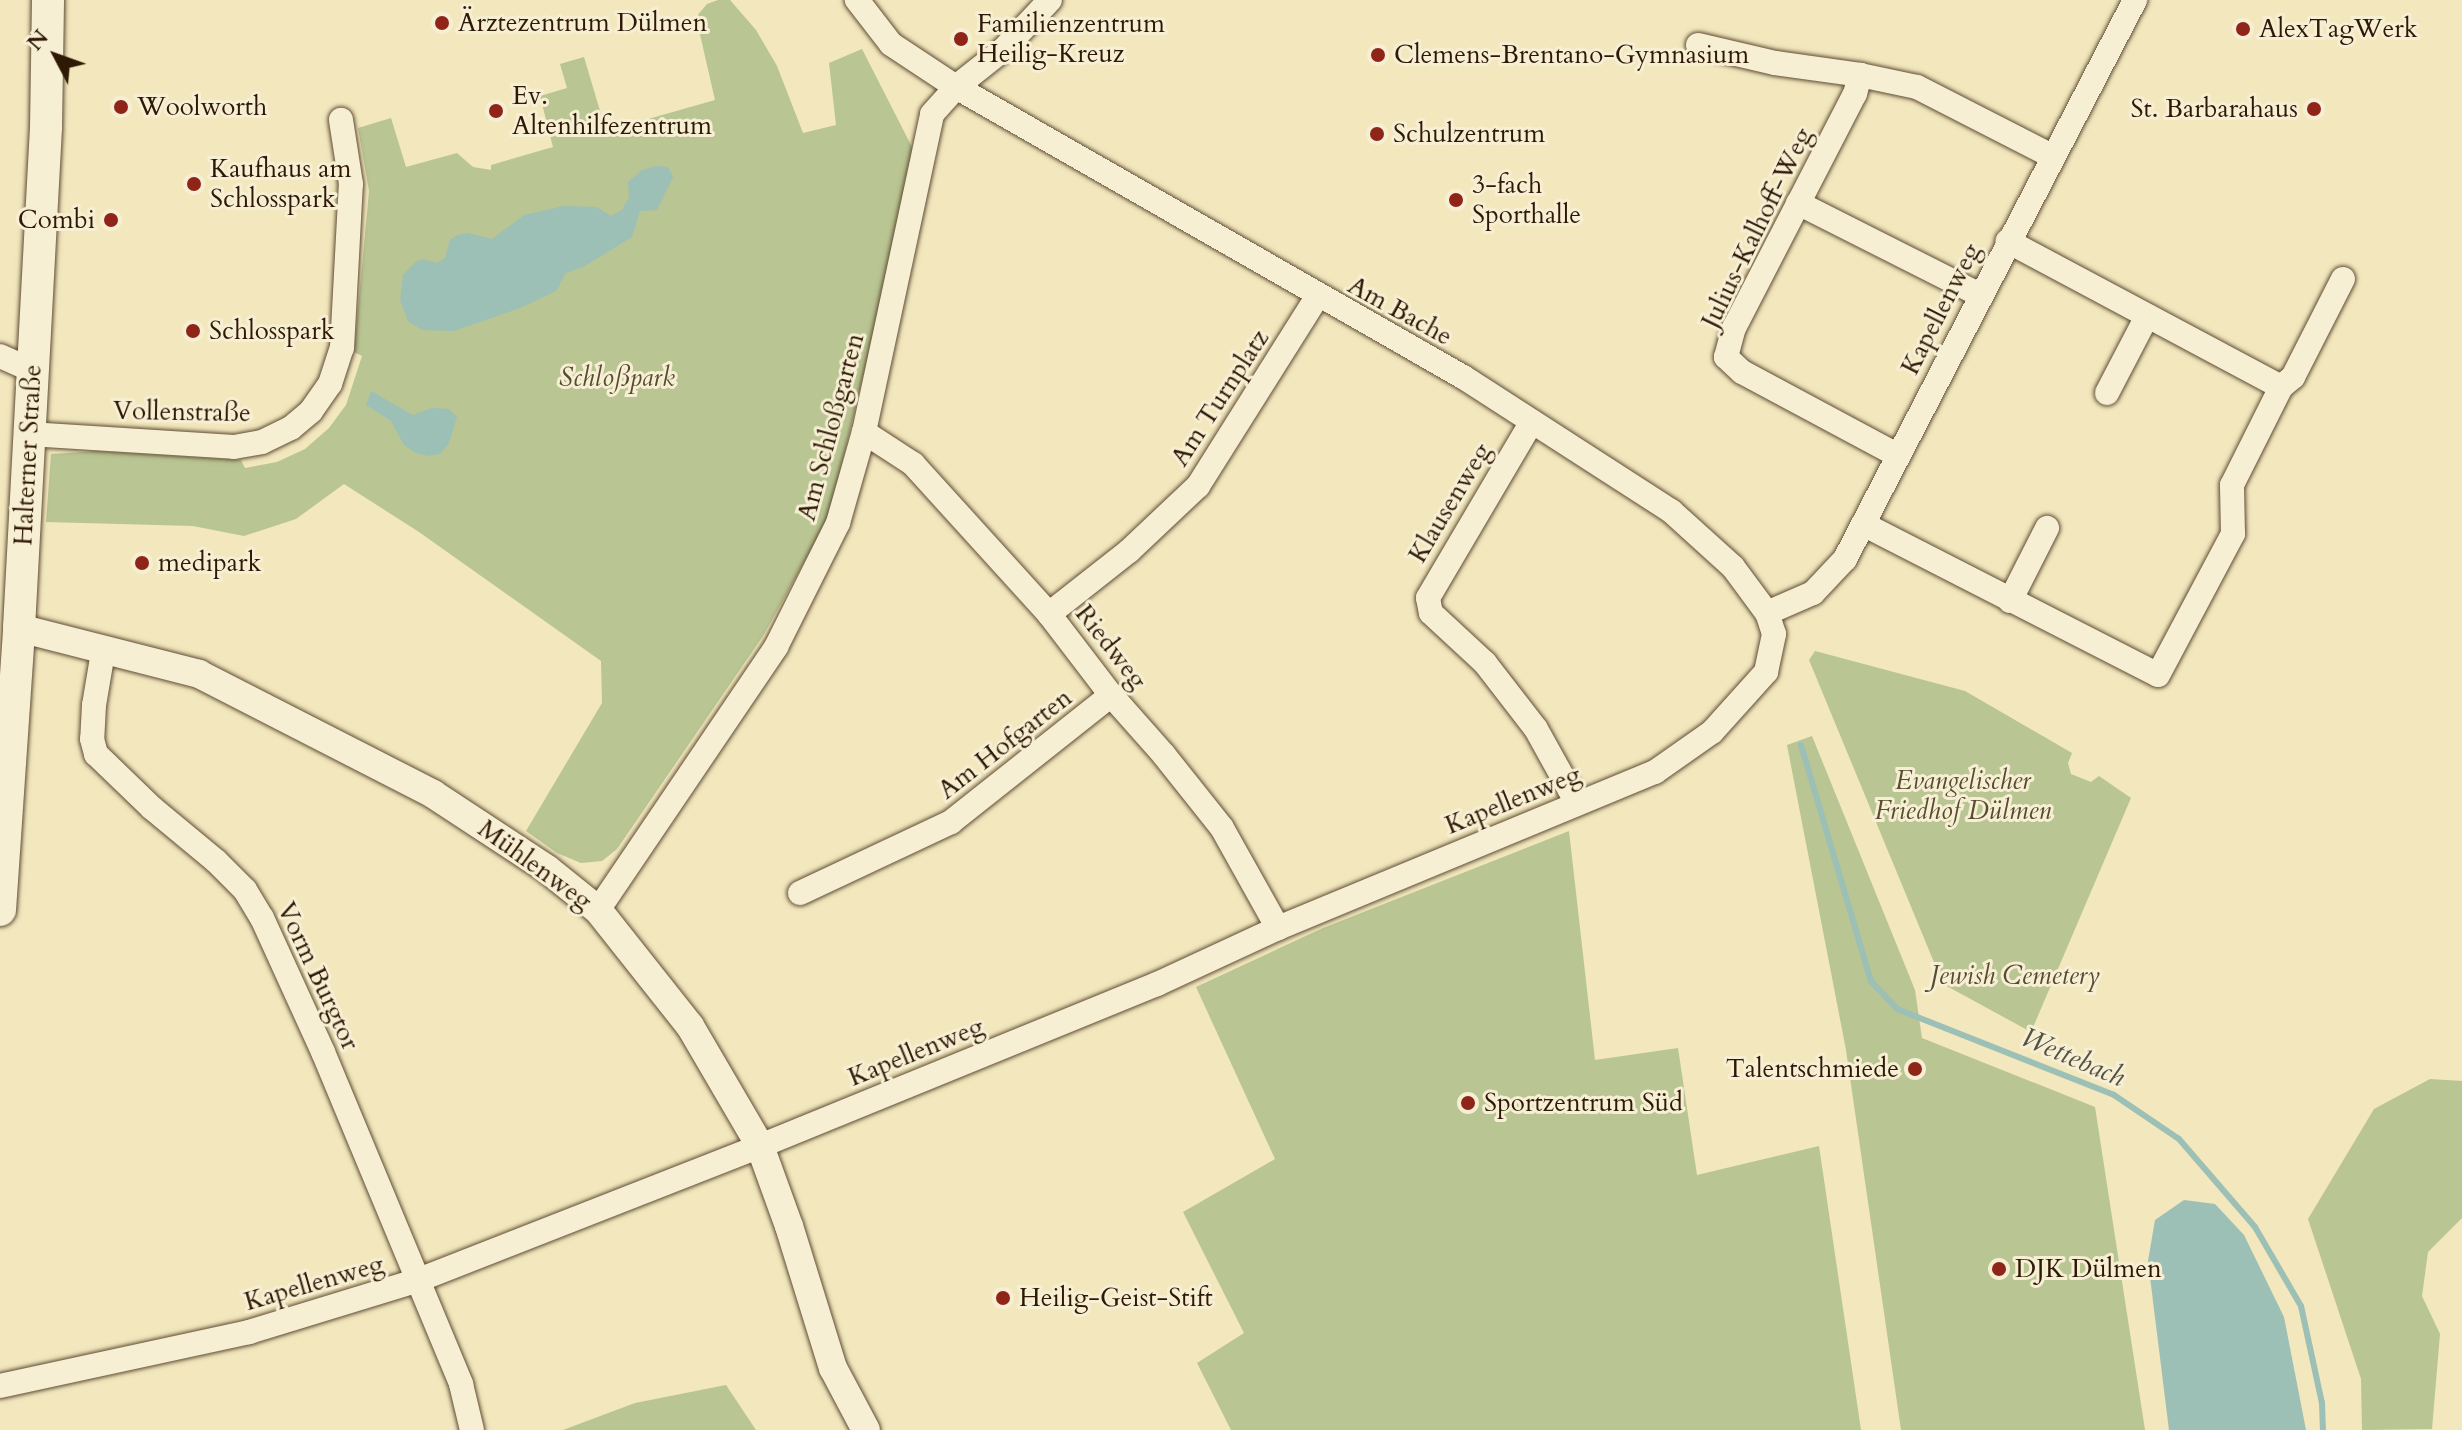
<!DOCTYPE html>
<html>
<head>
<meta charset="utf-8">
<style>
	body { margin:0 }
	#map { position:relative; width:2462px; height:1430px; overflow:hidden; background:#f2e7bd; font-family:Cardo,serif }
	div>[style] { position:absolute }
	.green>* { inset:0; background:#b9c592 }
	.water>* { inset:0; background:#9cbfb6 }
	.stream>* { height:6px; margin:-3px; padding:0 3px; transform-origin:3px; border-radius:3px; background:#9cbfb6 }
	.roads { filter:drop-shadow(0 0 2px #5f4c34) drop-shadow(0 0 2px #5f4c34) }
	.minor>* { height:24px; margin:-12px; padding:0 12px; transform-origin:12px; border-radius:12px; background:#f7efd4 }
	.tertiary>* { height:28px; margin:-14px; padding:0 14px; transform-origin:14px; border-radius:14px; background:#f7efd4 }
	.secondary>* { height:32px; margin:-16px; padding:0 16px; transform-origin:16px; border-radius:16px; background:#f7efd4 }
	.dots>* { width:22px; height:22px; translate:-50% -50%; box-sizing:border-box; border:4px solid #f7efd4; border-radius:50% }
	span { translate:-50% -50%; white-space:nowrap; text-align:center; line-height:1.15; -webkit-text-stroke:6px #f7efd4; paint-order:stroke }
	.poi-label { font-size:26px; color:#2e1806 }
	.left { translate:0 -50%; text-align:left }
	.right { translate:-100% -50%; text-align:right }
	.street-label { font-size:26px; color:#2e1806 }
	.park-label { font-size:26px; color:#584c30; font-style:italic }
	.water-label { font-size:28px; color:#545244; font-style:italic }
	.north { position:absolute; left:16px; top:16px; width:80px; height:80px; -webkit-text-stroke:6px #f7efd4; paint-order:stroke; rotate:311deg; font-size:22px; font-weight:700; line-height:32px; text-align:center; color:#2e1806 }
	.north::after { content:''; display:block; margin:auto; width:28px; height:36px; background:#2e1806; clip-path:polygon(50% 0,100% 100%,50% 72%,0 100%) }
</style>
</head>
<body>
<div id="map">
	<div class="green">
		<div style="clip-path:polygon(718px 0,730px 0,756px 30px,777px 66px,803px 133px,836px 125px,829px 63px,862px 49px,912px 147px,915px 163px,830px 513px,822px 530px,763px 636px,617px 849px,602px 861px,581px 863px,557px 853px,526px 831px,602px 703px,601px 661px,419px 532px,344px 484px,296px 519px,244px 536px,193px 526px,46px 522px,51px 454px,97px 451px,241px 460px,245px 468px,277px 462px,305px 449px,329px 428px,346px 405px,362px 356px,354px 352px,369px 191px,358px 128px,391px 118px,406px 167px,457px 153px,473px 167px,491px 170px,491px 165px,553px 147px,540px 96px,567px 88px,560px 64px,584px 57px,606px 131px,715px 100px,696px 17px,707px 4px)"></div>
		<div style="clip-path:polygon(1815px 651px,1965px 691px,2072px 753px,2068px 763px,2071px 774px,2091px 782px,2099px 776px,2131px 798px,2031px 1032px,1943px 984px,1809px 660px)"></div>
		<div style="clip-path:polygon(1812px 736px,1915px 990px,1922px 1038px,2095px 1107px,2145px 1430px,1901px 1430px,1846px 1050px,1787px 745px)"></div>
		<div style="clip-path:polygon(1569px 831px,1595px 1060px,1678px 1048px,1697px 1175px,1819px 1146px,1861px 1430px,1231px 1430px,1197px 1363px,1244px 1333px,1183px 1212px,1275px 1159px,1196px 987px,1323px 928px)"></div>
		<div style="clip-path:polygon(2430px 1079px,2462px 1081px,2462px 1218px,2428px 1252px,2422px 1296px,2440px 1334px,2432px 1429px,2362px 1430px,2361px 1379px,2308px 1219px,2374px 1109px)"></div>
		<div style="clip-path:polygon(726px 1385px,756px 1430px,563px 1430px,635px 1403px)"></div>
	</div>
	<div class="water">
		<div style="clip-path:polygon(656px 166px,668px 167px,673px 177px,657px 210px,640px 211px,632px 237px,585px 266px,566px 273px,556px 291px,520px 308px,454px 331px,422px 330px,408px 321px,400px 300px,403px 275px,414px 263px,423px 259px,437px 263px,445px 258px,450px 240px,457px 235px,468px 233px,492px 239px,524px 215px,563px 206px,597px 207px,611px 216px,622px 210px,629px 197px,628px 182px,642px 170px)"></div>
		<div style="clip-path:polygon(371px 391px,413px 415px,432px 408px,449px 409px,457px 417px,449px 443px,440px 454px,428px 456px,414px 452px,404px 445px,391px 421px,366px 405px)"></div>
		<div style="clip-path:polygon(2184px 1200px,2215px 1204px,2244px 1235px,2284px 1317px,2306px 1430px,2169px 1430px,2148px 1261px,2155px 1220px)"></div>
	</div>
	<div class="stream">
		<div style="left:1801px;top:745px;width:246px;rotate:73.5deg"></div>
		<div style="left:1871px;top:981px;width:38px;rotate:47deg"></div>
		<div style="left:1897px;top:1009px;width:233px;rotate:21.6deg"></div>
		<div style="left:2114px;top:1095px;width:78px;rotate:34.1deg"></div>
		<div style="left:2179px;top:1139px;width:116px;rotate:49.2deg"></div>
		<div style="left:2255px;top:1227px;width:91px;rotate:59.8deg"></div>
		<div style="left:2301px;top:1306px;width:99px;rotate:77.8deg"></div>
		<div style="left:2322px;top:1403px;width:27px;rotate:88deg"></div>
	</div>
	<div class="roads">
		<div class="minor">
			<div style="left:1698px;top:45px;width:79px;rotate:13.2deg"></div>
			<div style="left:1775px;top:63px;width:86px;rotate:8deg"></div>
			<div style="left:1798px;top:203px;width:204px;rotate:26.8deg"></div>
			<div style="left:0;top:356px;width:35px;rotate:24deg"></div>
			<div style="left:2281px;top:387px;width:16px;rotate:-40deg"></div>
			<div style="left:2293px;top:377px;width:110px;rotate:-63deg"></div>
			<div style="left:2107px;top:393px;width:87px;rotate:-62.5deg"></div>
			<div style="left:1531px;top:423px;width:203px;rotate:120.5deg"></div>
			<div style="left:1428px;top:598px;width:15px;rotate:79deg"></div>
			<div style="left:1431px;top:613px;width:74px;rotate:42.8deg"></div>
			<div style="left:1485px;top:663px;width:83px;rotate:52.3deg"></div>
			<div style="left:1536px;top:729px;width:85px;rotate:61deg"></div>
			<div style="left:864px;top:432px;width:59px;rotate:33.1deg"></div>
			<div style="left:913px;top:464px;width:202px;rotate:47.8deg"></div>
			<div style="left:1049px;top:614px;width:102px;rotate:52.6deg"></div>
			<div style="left:1111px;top:695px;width:80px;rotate:48.5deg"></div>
			<div style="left:1164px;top:755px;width:93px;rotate:51.5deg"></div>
			<div style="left:1222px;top:828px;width:115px;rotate:60.8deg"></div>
			<div style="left:29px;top:434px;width:205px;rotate:3.6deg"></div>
			<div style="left:234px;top:447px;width:28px;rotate:-10deg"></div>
			<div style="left:262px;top:442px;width:32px;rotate:-26deg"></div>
			<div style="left:291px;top:428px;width:26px;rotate:-40deg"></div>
			<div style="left:311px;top:411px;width:33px;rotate:-55deg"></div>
			<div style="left:330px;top:384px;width:38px;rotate:-72deg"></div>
			<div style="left:342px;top:348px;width:164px;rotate:-86.9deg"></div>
			<div style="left:351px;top:184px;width:65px;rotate:-98.9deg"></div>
			<div style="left:1897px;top:455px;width:176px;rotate:-151.8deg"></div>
			<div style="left:1742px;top:372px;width:22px;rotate:-137deg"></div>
			<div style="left:1726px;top:357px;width:30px;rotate:-75deg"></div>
			<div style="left:1734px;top:328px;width:263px;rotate:-62.7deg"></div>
			<div style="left:1855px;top:94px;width:20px;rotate:-75deg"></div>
			<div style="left:1860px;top:75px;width:58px;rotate:11.9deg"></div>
			<div style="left:1917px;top:87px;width:152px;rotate:27.1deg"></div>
			<div style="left:1863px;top:524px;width:331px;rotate:27.1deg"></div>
			<div style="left:2158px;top:675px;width:160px;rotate:-62deg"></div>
			<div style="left:2233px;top:534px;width:49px;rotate:-91.2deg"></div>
			<div style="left:2232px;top:485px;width:110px;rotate:-63.4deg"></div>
			<div style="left:2281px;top:387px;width:310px;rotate:-151.9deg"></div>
			<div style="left:2010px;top:601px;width:82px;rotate:-63.1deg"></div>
			<div style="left:1767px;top:613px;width:50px;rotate:-23.5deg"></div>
			<div style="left:1813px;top:593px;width:47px;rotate:-46.7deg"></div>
			<div style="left:1845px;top:559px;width:630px;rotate:-62.58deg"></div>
			<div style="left:1049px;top:614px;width:102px;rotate:-38.2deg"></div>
			<div style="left:1129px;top:551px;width:95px;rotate:-43.3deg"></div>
			<div style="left:1198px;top:486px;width:223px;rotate:-57.8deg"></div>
			<div style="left:103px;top:652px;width:54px;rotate:99.6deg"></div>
			<div style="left:94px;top:705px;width:34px;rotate:93deg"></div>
			<div style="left:92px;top:739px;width:16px;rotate:75deg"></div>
			<div style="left:96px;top:754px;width:78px;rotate:44deg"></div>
			<div style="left:152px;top:808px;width:83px;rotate:39.6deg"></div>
			<div style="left:216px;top:861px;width:41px;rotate:45deg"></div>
			<div style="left:245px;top:890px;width:33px;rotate:59deg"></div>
			<div style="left:262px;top:918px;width:147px;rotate:65.5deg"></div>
			<div style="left:323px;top:1052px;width:360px;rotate:67.4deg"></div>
			<div style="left:461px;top:1384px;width:47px;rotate:76.6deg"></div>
			<div style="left:800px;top:893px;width:167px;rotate:-25.2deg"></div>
			<div style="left:951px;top:822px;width:204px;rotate:-38.4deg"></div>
			<div style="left:598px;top:910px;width:318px;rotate:-55.9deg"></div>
			<div style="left:776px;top:647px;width:139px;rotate:-63.4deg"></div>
			<div style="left:838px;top:523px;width:95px;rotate:-74.1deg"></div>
			<div style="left:864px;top:432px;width:325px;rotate:-77.9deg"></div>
			<div style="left:932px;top:114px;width:36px;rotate:-48deg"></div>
			<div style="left:956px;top:87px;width:61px;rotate:-38.4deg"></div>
			<div style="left:1004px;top:49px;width:67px;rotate:-46.8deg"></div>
			<div style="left:0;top:1386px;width:255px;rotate:-12.2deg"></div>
			<div style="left:249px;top:1332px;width:175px;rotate:-17deg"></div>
			<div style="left:416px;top:1281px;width:370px;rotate:-21.4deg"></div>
			<div style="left:760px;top:1146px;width:429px;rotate:-22.2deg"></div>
			<div style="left:1157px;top:984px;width:133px;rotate:-24.8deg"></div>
			<div style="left:1278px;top:928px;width:408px;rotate:-22.5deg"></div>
			<div style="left:1655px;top:772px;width:70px;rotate:-35.1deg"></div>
			<div style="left:1712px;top:732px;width:81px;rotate:-48deg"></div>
			<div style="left:1766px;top:672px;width:39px;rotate:-78deg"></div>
			<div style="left:1774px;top:634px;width:22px;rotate:-108deg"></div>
			<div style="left:1767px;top:613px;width:57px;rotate:-126.5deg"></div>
			<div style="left:1733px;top:567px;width:84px;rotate:-137.9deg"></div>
			<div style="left:1671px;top:511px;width:247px;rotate:-147.2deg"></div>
			<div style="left:1463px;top:377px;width:584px;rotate:-150.23deg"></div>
			<div style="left:956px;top:87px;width:78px;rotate:-146.5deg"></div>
			<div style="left:891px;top:44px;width:56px;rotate:-127.7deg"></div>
		</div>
		<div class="tertiary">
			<div style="left:19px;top:628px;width:186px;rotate:14.3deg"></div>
			<div style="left:199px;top:674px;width:263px;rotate:27.1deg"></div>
			<div style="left:433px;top:794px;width:136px;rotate:33.3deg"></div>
			<div style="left:547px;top:869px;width:65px;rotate:38.8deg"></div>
			<div style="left:598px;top:910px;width:148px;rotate:51.6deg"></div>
			<div style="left:690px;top:1026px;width:139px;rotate:59.7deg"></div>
			<div style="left:760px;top:1146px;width:85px;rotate:70.1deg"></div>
			<div style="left:789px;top:1226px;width:149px;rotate:72.8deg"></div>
			<div style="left:833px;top:1368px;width:70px;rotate:62deg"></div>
		</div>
		<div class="secondary">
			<div style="left:0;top:910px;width:283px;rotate:-86.1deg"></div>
			<div style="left:19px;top:628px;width:501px;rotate:-86.91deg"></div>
			<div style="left:46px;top:128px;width:128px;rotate:-89.1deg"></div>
		</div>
	</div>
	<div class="dots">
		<div style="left:442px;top:23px;background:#8f2418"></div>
		<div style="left:2243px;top:29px;background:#8f2418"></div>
		<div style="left:961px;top:39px;background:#8f2418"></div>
		<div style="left:1378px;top:55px;background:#8f2418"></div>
		<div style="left:121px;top:107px;background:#8f2418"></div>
		<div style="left:2314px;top:109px;background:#8f2418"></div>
		<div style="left:496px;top:111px;background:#8f2418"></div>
		<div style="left:1377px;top:134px;background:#8f2418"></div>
		<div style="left:194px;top:184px;background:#8f2418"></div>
		<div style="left:1456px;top:200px;background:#8f2418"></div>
		<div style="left:111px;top:220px;background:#8f2418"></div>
		<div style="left:193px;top:331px;background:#8f2418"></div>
		<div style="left:142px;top:563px;background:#8f2418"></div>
		<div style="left:1915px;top:1069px;background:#8f2418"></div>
		<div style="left:1468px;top:1103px;background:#8f2418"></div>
		<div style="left:1999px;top:1269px;background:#8f2418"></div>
		<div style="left:1003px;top:1298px;background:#8f2418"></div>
	</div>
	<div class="poi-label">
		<span class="left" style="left:458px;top:23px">Ärztezentrum Dülmen</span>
		<span class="left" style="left:977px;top:39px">Familienzentrum<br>Heilig-Kreuz</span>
		<span class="left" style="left:2259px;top:29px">AlexTagWerk</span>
		<span class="left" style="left:1394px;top:55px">Clemens-Brentano-Gymnasium</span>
		<span class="left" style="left:512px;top:111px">Ev.<br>Altenhilfezentrum</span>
		<span class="left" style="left:137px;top:107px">Woolworth</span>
		<span class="right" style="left:2298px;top:109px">St. Barbarahaus</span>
		<span class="left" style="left:1393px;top:134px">Schulzentrum</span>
		<span class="left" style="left:210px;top:184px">Kaufhaus am<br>Schlosspark</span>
		<span class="left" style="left:1472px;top:200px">3-fach<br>Sporthalle</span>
		<span class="right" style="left:95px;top:220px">Combi</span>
		<span class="left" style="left:209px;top:331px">Schlosspark</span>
		<span class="left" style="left:158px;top:563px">medipark</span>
		<span class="right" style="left:1899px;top:1069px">Talentschmiede</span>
		<span class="left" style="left:1484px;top:1103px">Sportzentrum Süd</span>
		<span class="left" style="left:2015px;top:1269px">DJK Dülmen</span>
		<span class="left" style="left:1019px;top:1298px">Heilig-Geist-Stift</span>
	</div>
	<div class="street-label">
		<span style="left:1757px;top:228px;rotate:-64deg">Julius-Kalhoff-Weg</span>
		<span style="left:1941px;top:309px;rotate:-63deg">Kapellenweg</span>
		<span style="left:1400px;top:311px;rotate:29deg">Am Bache</span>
		<span style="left:1220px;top:398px;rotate:-57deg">Am Turnplatz</span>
		<span style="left:182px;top:412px;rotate:1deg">Vollenstraße</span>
		<span style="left:831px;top:427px;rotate:-75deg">Am Schloßgarten</span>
		<span style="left:28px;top:455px;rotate:-87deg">Halterner Straße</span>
		<span style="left:1450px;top:503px;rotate:-59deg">Klausenweg</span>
		<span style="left:1111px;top:647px;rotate:52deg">Riedweg</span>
		<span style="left:1005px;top:744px;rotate:-38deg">Am Hofgarten</span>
		<span style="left:1513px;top:800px;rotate:-22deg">Kapellenweg</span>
		<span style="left:535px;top:865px;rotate:36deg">Mühlenweg</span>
		<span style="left:318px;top:976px;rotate:65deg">Vorm Burgtor</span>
		<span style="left:916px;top:1052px;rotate:-22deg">Kapellenweg</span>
		<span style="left:314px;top:1283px;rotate:-16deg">Kapellenweg</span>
	</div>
	<div class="park-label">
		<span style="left:617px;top:378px">Schloßpark</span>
		<span style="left:1963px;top:796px">Evangelischer<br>Friedhof Dülmen</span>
		<span style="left:2015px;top:976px">Jewish Cemetery</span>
	</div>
	<div class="water-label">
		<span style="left:2073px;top:1057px;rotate:23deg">Wettebach</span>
	</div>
	<div class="north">N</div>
</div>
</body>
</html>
